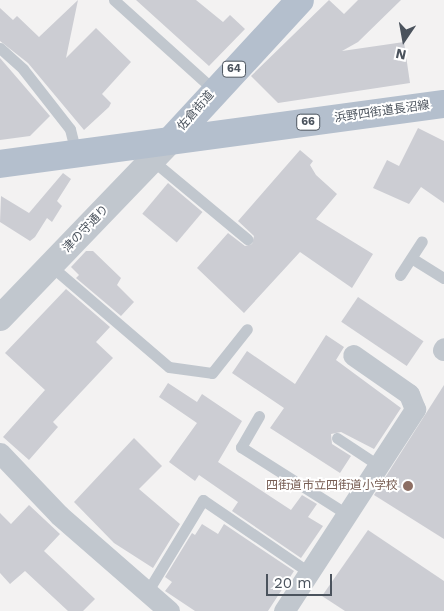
<!DOCTYPE html>
<html>
<head>
<meta charset="utf-8">
<style>
	body { margin:0 }
	#map { position:relative; width:444px; height:611px; overflow:hidden; background:#f3f2f2; font-family:"Work Sans","Noto Sans JP",sans-serif }
	div>[style] { position:absolute }
	.building>* { inset:0; background:#cccdd3; transform-origin:0 0 }
	.service>* { height:11px; margin:-5.5px; padding:0 5.5px; transform-origin:5.5px; border-radius:5.5px; background:#c1c7ce }
	.minor>* { height:21px; margin:-10.5px; padding:0 10.5px; transform-origin:10.5px; border-radius:10.5px; background:#c1c7ce }
	.tertiary>* { height:26px; margin:-13px; padding:0 13px; transform-origin:13px; border-radius:13px; background:#c1c7ce }
	.primary>* { height:28px; margin:-14px; padding:0 14px; transform-origin:14px; border-radius:14px; background:#b4bfcd }
	.dots>* { width:14px; height:14px; translate:-50% -50%; box-sizing:border-box; border:2px solid #fff; border-radius:50% }
	span { translate:-50% -50%; white-space:nowrap; text-align:center; line-height:1.15; -webkit-text-stroke:4px #fff; paint-order:stroke }
	.shield-label span { padding:1px 4px; background:#fff; border:1px solid; border-radius:4px; -webkit-text-stroke-width:0 }
	.shield-label { font-size:11px; color:#4b535d; font-weight:700 }
	.street-label { font-size:12px; color:#4b535d }
	.education-label { font-size:12px; color:#785e54 }
	.right { translate:-100% -50%; text-align:right }
	.north { position:absolute; left:379px; top:15px; width:50px; height:50px; -webkit-text-stroke:4px #fff; paint-order:stroke; rotate:192deg; font-size:14px; font-weight:700; line-height:20px; text-align:center; color:#4b535d }
	.north::after { content:''; display:block; margin:auto; width:18px; height:22px; background:#4b535d; clip-path:polygon(50% 0,100% 100%,50% 72%,0 100%) }
	.scale { position:absolute; left:266px; top:574px; width:66px; height:22px; box-sizing:border-box; border:2px solid #4b535d; border-top:0; padding-left:6px; font-size:15px; line-height:18px; white-space:nowrap; color:#4b535d; -webkit-text-stroke:4px #fff; paint-order:stroke }
</style>
</head>
<body>
<div id="map">
	<div class="building">
		<div style="clip-path:polygon(78px 0,66px 58px,96px 28px,131px 62px,102px 94px,111px 103px,109px 107px,84px 130px,28px 63px,0 41px,0 8px,13px 20px,17px 16px,39px 37px)"></div>
		<div style="clip-path:polygon(136px 0,196px 0,223px 22px,230px 15px,245px 29px,209px 66px)"></div>
		<div style="clip-path:polygon(329px 0,344px 14px,358px 0,401px 0,358px 42px,342px 51px,404px 42px,410px 83px,278px 103px,251px 76px)"></div>
		<div style="clip-path:polygon(0 58px,50px 116px,30px 136px,0 140px)"></div>
		<div style="clip-path:polygon(418px 128px,444px 141px,444px 203px,421px 187px,409px 204px,373px 188px,387px 160px,399px 166px)"></div>
		<div style="clip-path:polygon(300px 150px,313px 161px,310px 165px,316px 175px,337px 194px,316px 219px,373px 254px,352px 288px,300px 252px,244px 313px,197px 268px,228px 233px,245px 246px,252px 244px,254px 236px,238px 221px)"></div>
		<div style="clip-path:polygon(63px 173px,71px 179px,57px 201px,62px 206px,52px 222px,47px 218px,35px 237px,30px 241px,0 222px,1px 196px,29px 213px)"></div>
		<div style="left:168px;top:183px;width:45px;height:40px;rotate:40deg"></div>
		<div style="clip-path:polygon(86px 251px,93px 251px,121px 278px,117px 285px,134px 302px,121px 316px,76px 278px,79px 275px,71px 267px)"></div>
		<div style="clip-path:polygon(66px 289px,110px 327px,96px 342px,113px 358px,53px 422px,58px 427px,29px 460px,3px 437px,45px 390px,5px 353px)"></div>
		<div style="left:358px;top:297px;width:79px;height:30px;rotate:34deg"></div>
		<div style="clip-path:polygon(326px 335px,344px 347px,336px 360px,401px 408px,374px 449px,341px 432px,331px 434px,332px 444px,351px 456px,340px 473px,270px 428px,284px 408px,232px 373px,247px 351px,295px 384px)"></div>
		<div style="clip-path:polygon(168px 383px,197px 402px,202px 394px,242px 421px,218px 462px,291px 510px,302px 495px,317px 504px,308px 517px,323px 526px,301px 558px,232px 511px,238px 502px,199px 475px,195px 481px,169px 462px,197px 423px,159px 397px)"></div>
		<div style="clip-path:polygon(444px 385px,444px 539px,374px 495px)"></div>
		<div style="clip-path:polygon(134px 438px,162px 466px,139px 489px,180px 524px,153px 568px,114px 543px,74px 502px)"></div>
		<div style="clip-path:polygon(29px 505px,60px 534px,44px 551px,95px 599px,83px 611px,68px 611px,25px 571px,10px 584px,0 573px,0 513px,11px 524px)"></div>
		<div style="clip-path:polygon(202px 524px,218px 534px,224px 524px,294px 571px,268px 611px,195px 611px,165px 591px,172px 582px,165px 577px,192px 533px,195px 535px)"></div>
		<div style="clip-path:polygon(368px 530px,444px 581px,444px 611px,345px 611px,322px 596px)"></div>
	</div>
	<div class="service">
		<div style="left:114px;top:0;width:135px;rotate:42deg"></div>
		<div style="left:0;top:48px;width:31px;rotate:42deg"></div>
		<div style="left:23px;top:69px;width:76px;rotate:51.9deg"></div>
		<div style="left:70px;top:129px;width:25px;rotate:76deg"></div>
		<div style="left:152px;top:160px;width:124px;rotate:39.7deg"></div>
		<div style="left:413px;top:259px;width:36px;rotate:32deg"></div>
		<div style="left:51px;top:266px;width:155px;rotate:40.6deg"></div>
		<div style="left:169px;top:367px;width:43px;rotate:7.9deg"></div>
		<div style="left:212px;top:373px;width:56px;rotate:-51.5deg"></div>
		<div style="left:400px;top:275px;width:40px;rotate:-57.1deg"></div>
		<div style="left:259px;top:416px;width:36px;rotate:120deg"></div>
		<div style="left:241px;top:447px;width:127px;rotate:32.4deg"></div>
		<div style="left:337px;top:438px;width:49px;rotate:33.4deg"></div>
		<div style="left:146px;top:594px;width:110px;rotate:-58.8deg"></div>
		<div style="left:203px;top:500px;width:130px;rotate:34.3deg"></div>
	</div>
	<div class="minor">
		<div style="left:443px;top:350px;width:2px;rotate:-63deg"></div>
		<div style="left:0;top:453px;width:86px;rotate:46.4deg"></div>
		<div style="left:59px;top:515px;width:146px;rotate:41.1deg"></div>
		<div style="left:284px;top:611px;width:241px;rotate:-57deg"></div>
		<div style="left:415px;top:409px;width:16px;rotate:-112deg"></div>
		<div style="left:409px;top:394px;width:68px;rotate:-145.1deg"></div>
	</div>
	<div class="tertiary">
		<div style="left:0;top:318px;width:247px;rotate:-46.1deg"></div>
	</div>
	<div class="primary">
		<div style="left:171px;top:140px;width:190px;rotate:-47.3deg"></div>
		<div style="left:0;top:164px;width:448px;rotate:-7.7deg"></div>
	</div>
	<div class="dots">
		<div style="left:408px;top:486px;background:#8d6e63"></div>
	</div>
	<div class="shield-label">
		<span style="left:234px;top:69px">64</span>
		<span style="left:308px;top:122px">66</span>
	</div>
	<div class="street-label">
		<span style="left:196px;top:111px;rotate:-49deg">佐倉街道</span>
		<span style="left:382px;top:112px;rotate:-8deg">浜野四街道長沼線</span>
		<span style="left:86px;top:229px;rotate:-46deg">津の守通り</span>
	</div>
	<div class="education-label">
		<span class="right" style="left:398px;top:486px">四街道市立四街道小学校</span>
	</div>
	<div class="north">N</div>
	<div class="scale">20 m</div>
</div>
</body>
</html>
